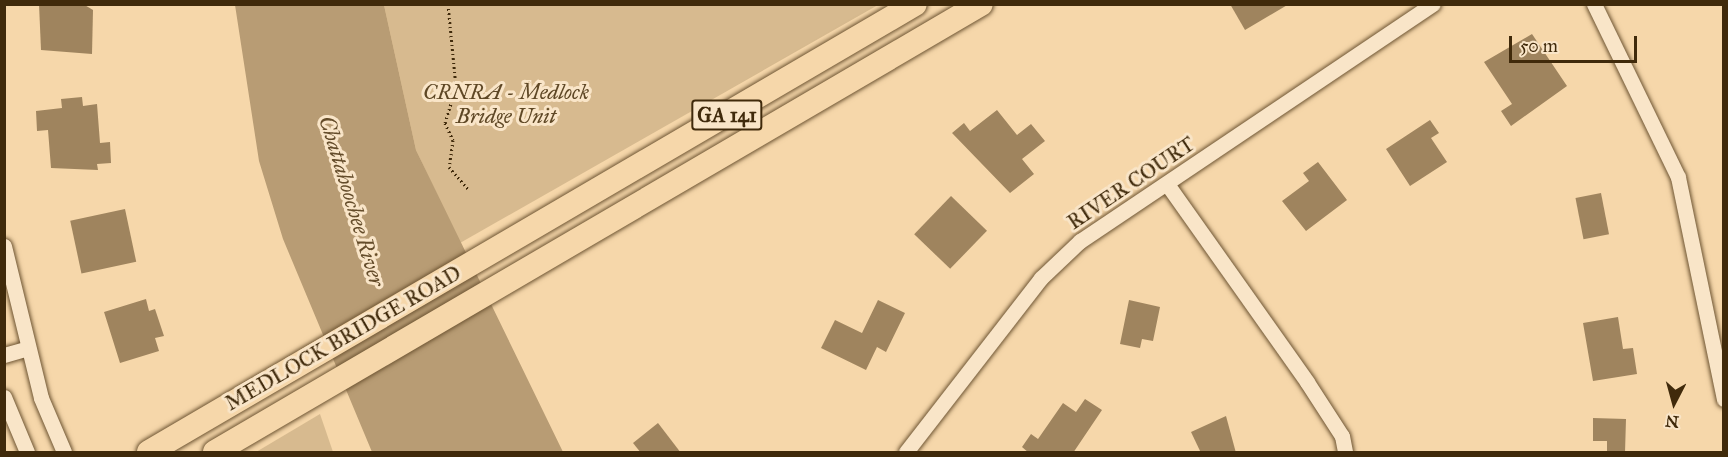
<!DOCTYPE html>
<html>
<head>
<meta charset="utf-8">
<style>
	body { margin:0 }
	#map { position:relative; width:1728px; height:457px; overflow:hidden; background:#f6d7aa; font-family:"IM FELL Great Primer",serif }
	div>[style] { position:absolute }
	.green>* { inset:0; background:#d7ba8f }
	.water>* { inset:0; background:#b89c74 }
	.building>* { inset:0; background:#9f845e; transform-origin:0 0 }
	.path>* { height:3px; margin-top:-1.5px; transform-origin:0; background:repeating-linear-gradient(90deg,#402a0b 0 1.5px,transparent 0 4.5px) }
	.roads { filter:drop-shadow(0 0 2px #6e5533) drop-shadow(0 0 2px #6e5533) }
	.minor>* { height:15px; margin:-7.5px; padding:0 7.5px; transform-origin:7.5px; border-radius:7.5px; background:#f9e5c8 }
	.trunk>* { height:24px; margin:-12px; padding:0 12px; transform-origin:12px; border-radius:12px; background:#f6d7aa }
	span { translate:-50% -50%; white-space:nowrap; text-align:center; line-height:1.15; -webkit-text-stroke:6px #f9e5c8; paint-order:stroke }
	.shield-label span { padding:2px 4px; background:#f9e5c8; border:2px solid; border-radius:4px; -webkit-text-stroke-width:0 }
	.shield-label { font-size:20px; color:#402a0b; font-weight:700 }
	.park-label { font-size:21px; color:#5e4725; font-style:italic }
	.street-label { font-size:21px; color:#402a0b }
	.water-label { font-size:22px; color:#644c2a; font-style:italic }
	.frame { position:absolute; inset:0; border:6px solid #402a0b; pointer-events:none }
	.north { position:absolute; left:1644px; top:373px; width:60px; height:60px; -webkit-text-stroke:4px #f9e5c8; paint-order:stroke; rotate:186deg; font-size:16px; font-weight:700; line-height:24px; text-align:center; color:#402a0b }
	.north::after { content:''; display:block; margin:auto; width:21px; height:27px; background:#402a0b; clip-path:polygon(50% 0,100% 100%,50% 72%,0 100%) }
	.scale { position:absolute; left:1509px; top:36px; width:128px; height:27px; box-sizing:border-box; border:3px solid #402a0b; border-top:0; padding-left:8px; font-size:18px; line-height:21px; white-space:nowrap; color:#402a0b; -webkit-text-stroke:4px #f9e5c8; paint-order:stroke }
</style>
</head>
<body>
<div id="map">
	<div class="green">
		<div style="clip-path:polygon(384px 5px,878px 5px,460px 243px,416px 150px)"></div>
		<div style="clip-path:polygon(320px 414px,333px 452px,256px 452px)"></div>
	</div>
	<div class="water">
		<div style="clip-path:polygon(235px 5px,384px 5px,416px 150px,563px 452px,372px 452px,283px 239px,259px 161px)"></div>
	</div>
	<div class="building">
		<div style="clip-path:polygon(39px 4px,83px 4px,93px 10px,92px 54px,41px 50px)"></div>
		<div style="clip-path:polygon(1230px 4px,1289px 4px,1245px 30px)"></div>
		<div style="clip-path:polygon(1532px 34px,1567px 86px,1511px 126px,1501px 111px,1512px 104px,1484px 62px)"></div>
		<div style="clip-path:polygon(82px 97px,83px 106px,97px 104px,100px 143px,110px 142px,111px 163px,97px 164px,98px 170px,51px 168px,48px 130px,37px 131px,36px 111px,62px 108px,61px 99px)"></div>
		<div style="clip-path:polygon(997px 110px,1017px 135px,1031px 124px,1045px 141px,1022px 159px,1034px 174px,1010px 193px,952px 133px,964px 123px,970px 131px)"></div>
		<div style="clip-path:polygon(1430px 120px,1439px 133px,1431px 138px,1447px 162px,1410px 186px,1386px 149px)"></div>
		<div style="clip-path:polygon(1318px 162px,1347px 200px,1306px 231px,1282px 201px,1309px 181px,1303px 173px)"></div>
		<div style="left:1601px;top:193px;width:42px;height:26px;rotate:79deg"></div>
		<div style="left:951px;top:196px;width:50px;height:53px;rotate:44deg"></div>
		<div style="left:125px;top:209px;width:54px;height:56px;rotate:78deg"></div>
		<div style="clip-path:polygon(146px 299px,149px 311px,155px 309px,164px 336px,155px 338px,159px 351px,120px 363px,104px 312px)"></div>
		<div style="clip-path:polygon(878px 300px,905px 313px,886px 352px,877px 347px,866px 370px,821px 348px,835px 320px,862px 333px)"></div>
		<div style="clip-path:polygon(1129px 300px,1160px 307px,1153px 341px,1142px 339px,1140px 348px,1120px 344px)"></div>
		<div style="clip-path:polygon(1618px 317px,1623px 349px,1633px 348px,1637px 374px,1593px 381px,1583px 323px)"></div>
		<div style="clip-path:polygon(1085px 399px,1102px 410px,1073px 453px,1029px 453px,1022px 447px,1031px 434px,1038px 439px,1063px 403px,1076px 412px)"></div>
		<div style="clip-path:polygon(1226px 416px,1236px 453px,1201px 453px,1191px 432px)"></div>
		<div style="clip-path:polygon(1593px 418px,1626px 419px,1625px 453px,1607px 453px,1607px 441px,1593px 441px)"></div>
		<div style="clip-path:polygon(658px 423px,681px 453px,641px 453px,633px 443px)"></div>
	</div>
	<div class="path">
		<div style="left:448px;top:4px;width:83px;rotate:84.5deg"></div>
		<div style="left:456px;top:87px;width:38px;rotate:107deg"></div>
		<div style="left:445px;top:123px;width:19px;rotate:65deg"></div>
		<div style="left:453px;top:140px;width:27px;rotate:98deg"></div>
		<div style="left:449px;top:167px;width:29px;rotate:49deg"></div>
	</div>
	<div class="roads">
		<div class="minor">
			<div style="left:1594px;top:4px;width:192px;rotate:64.1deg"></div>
			<div style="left:1678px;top:177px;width:227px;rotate:78.3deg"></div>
			<div style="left:1167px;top:184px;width:242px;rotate:54.7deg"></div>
			<div style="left:1307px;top:382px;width:64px;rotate:57.1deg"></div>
			<div style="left:1342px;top:436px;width:16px;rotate:79deg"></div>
			<div style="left:4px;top:246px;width:156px;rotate:76.3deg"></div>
			<div style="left:41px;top:398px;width:59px;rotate:66.9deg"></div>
			<div style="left:4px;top:355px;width:25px;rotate:-16deg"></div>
			<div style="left:4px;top:397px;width:60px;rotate:67.3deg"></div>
			<div style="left:906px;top:452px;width:220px;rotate:-52.2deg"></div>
			<div style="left:1041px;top:278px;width:54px;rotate:-43.5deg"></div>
			<div style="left:1080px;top:241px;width:425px;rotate:-33.9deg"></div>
		</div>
		<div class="trunk">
			<div style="left:149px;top:452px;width:887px;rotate:-30.32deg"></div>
			<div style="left:215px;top:452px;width:887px;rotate:-30.32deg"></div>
		</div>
	</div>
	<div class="shield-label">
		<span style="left:727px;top:115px">GA 141</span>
	</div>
	<div class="park-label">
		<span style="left:506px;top:104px">CRNRA - Medlock<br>Bridge Unit</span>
	</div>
	<div class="street-label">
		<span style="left:1131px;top:183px;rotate:-34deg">RIVER COURT</span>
		<span style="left:343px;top:338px;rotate:-30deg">MEDLOCK BRIDGE ROAD</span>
	</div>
	<div class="water-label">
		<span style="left:352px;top:201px;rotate:73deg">Chattahoochee River</span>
	</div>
	<div class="frame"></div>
	<div class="north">N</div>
	<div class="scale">50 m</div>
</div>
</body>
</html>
